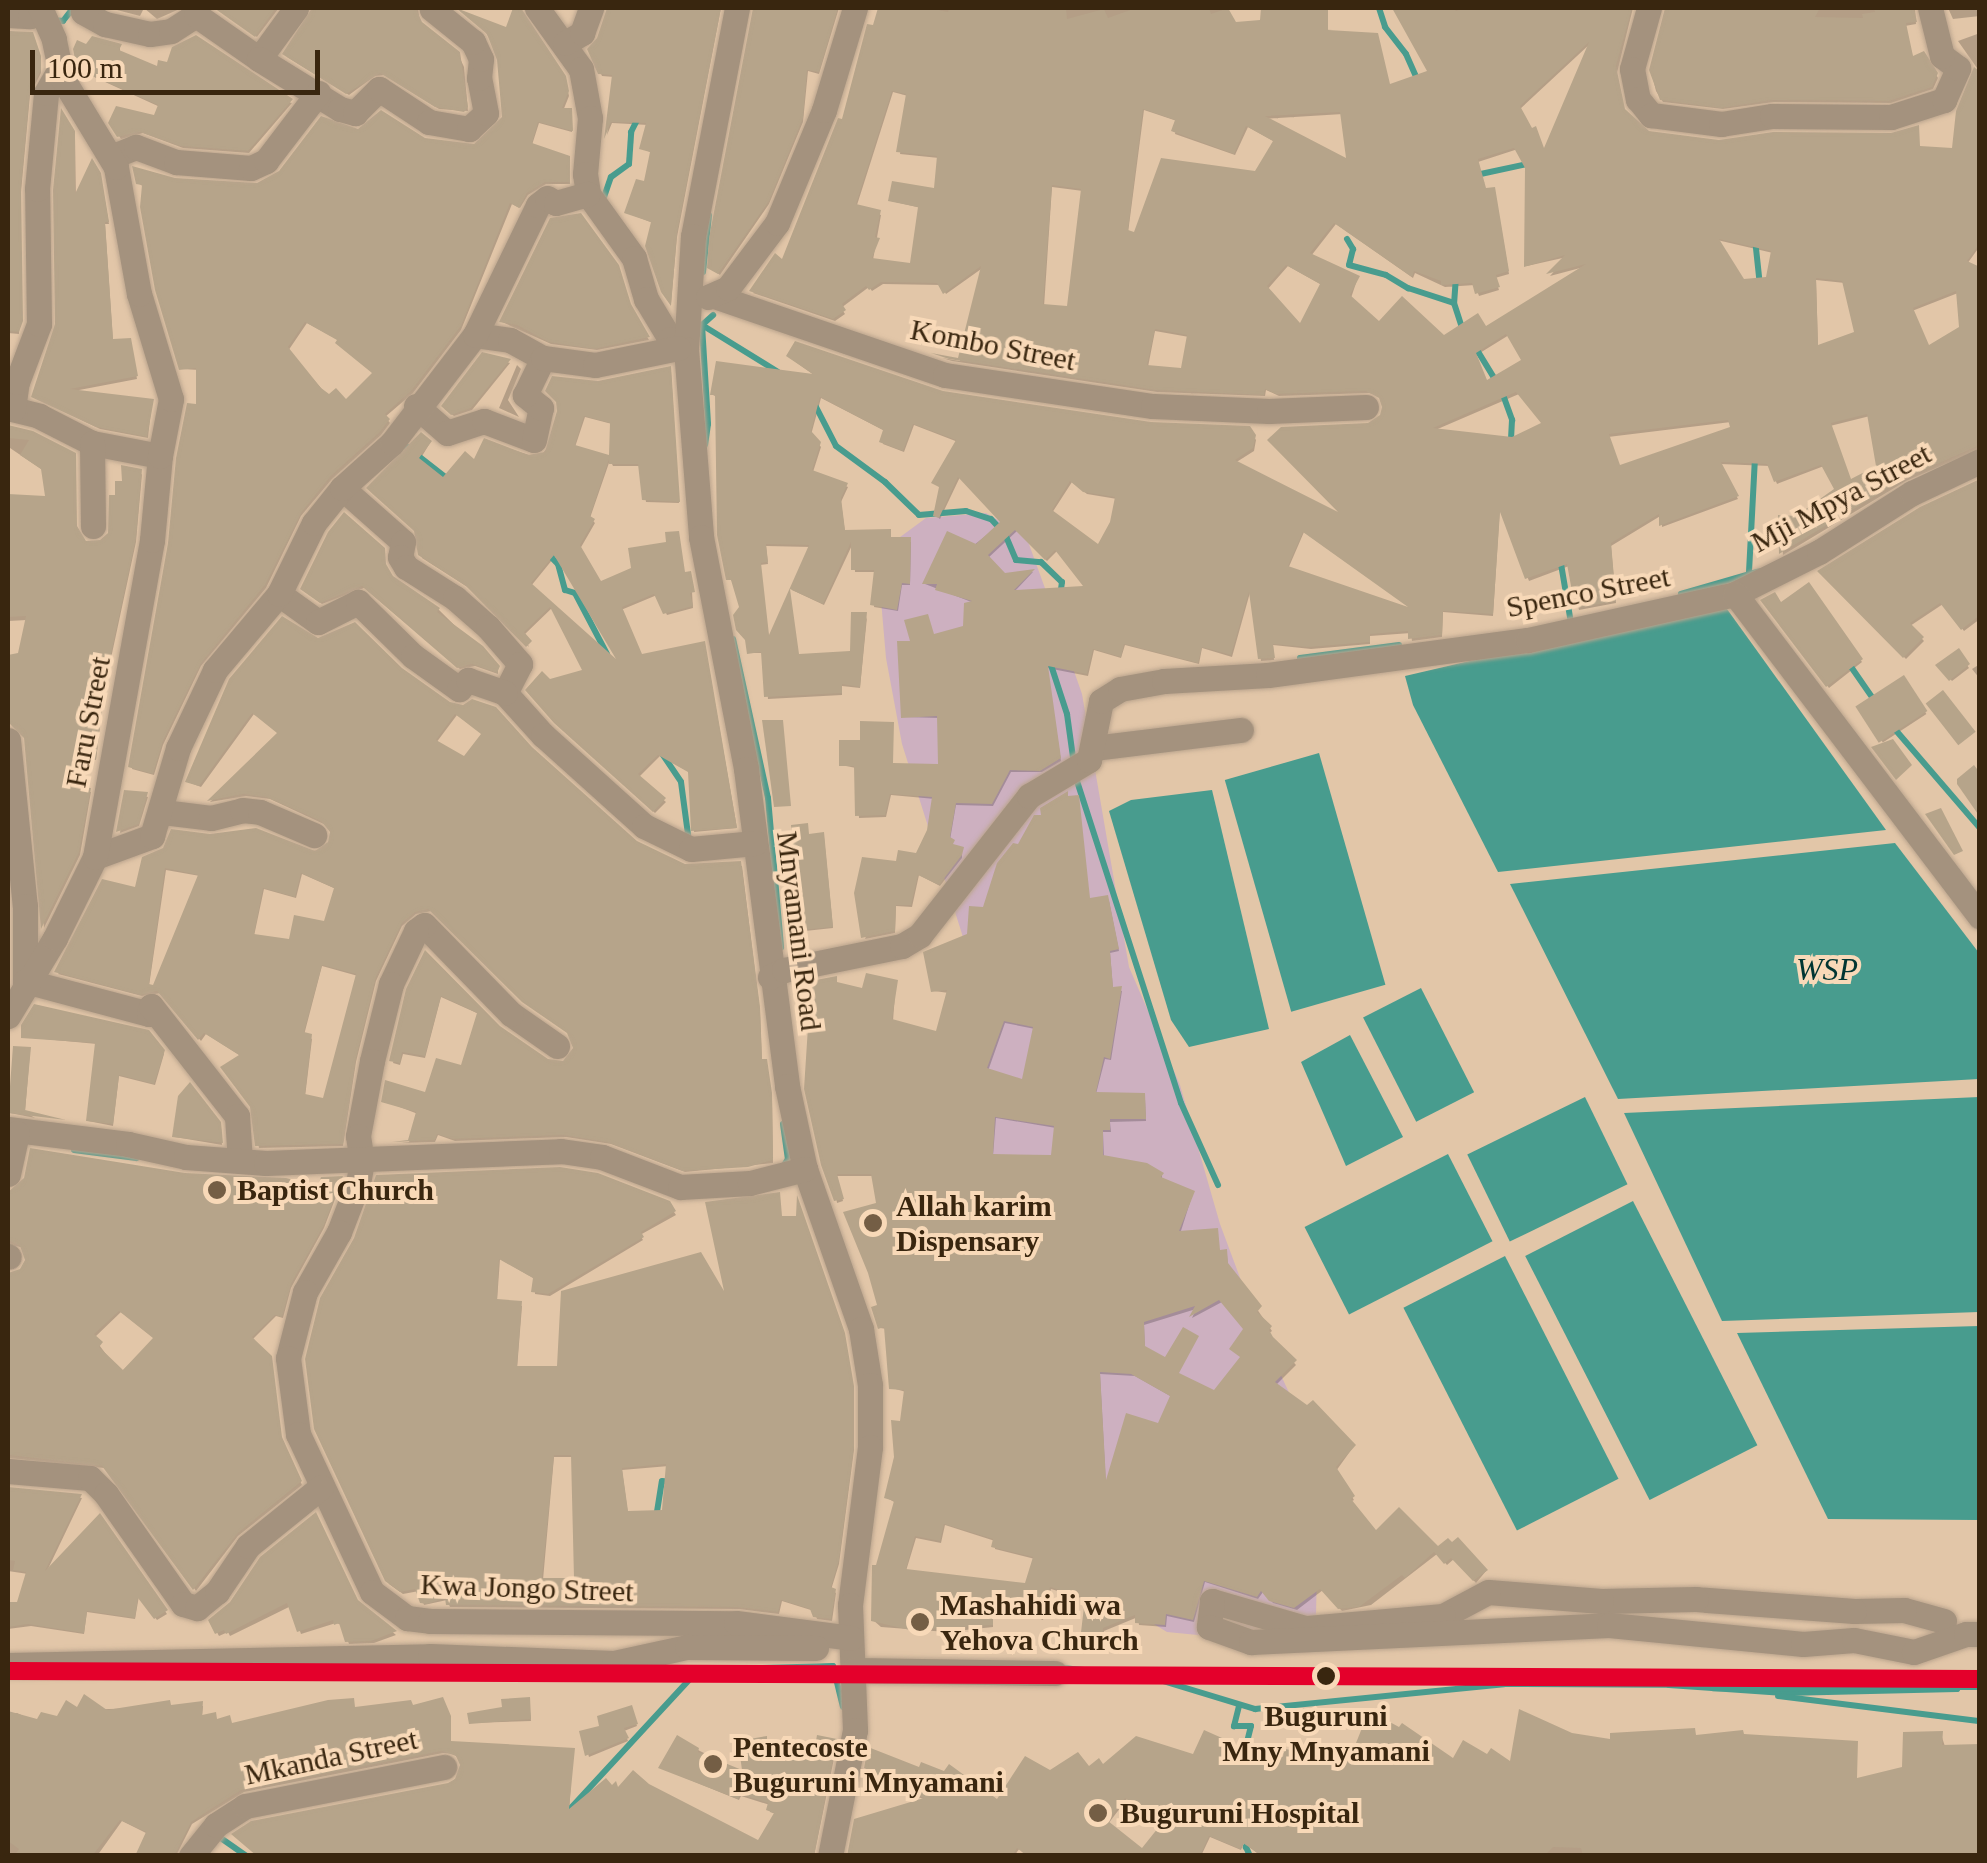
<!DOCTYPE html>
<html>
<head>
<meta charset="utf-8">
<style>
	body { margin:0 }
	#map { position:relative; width:1987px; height:1863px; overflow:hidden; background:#e2c6a8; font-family:"Times New Roman",serif }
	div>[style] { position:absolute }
	.green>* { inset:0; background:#cdb0c0 }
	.water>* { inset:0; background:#489c8e; transform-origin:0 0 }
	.shadow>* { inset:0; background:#0003; transform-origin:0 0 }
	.stream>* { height:6px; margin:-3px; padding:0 3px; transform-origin:3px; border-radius:3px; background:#489c8e }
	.building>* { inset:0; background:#b6a48a; transform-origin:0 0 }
	.roads { filter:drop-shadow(0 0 2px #bba58e) drop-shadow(0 0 2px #bba58e) }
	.minor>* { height:25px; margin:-12.5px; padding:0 12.5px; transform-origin:12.5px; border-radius:12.5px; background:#a4927e }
	.rail-1>* { height:18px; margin:-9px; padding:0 9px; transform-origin:9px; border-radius:9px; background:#e4002b }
	.dots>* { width:28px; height:28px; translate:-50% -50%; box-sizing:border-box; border:5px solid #f8d9b8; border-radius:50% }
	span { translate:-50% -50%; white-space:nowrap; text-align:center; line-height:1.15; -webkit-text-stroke:8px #f8d9b8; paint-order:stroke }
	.street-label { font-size:30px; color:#39260f }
	.poi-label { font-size:30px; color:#39260f; font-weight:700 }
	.left { translate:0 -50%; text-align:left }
	.stop-label { font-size:30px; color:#39260f; font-weight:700 }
	.water-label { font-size:32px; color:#013532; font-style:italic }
	.frame { position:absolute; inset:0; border:10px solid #39260f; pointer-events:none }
	.scale { position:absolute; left:30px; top:50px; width:290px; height:45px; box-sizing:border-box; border:5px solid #39260f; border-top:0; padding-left:12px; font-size:30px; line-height:35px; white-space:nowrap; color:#39260f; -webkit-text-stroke:8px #f8d9b8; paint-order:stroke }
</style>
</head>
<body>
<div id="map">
	<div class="green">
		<div style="clip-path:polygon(986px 513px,1026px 536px,1046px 591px,1082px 694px,1129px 967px,1180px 1085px,1220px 1224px,1258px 1326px,1319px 1457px,1316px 1617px,1239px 1639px,1167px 1632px,1080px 1579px,986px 1504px,984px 1029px,962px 934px,902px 744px,886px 658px,877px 554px,926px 518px)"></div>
	</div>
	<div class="water">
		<div style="clip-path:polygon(1722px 602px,1886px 830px,1498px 872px,1413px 705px,1405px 676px)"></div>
		<div style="left:1319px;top:753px;width:241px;height:98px;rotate:74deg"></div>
		<div style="clip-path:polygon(1212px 790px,1269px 1029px,1189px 1047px,1171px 1020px,1109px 811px,1131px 800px)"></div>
		<div style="clip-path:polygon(1895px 843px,1979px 953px,1979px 1079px,1618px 1099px,1510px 884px)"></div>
		<div style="left:1421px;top:988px;width:117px;height:65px;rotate:63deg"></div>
		<div style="clip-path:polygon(1350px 1035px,1403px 1137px,1346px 1166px,1301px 1062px)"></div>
		<div style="left:1585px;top:1097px;width:97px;height:131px;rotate:64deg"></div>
		<div style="clip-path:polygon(1979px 1097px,1979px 1312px,1722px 1321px,1624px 1113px)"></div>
		<div style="left:1448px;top:1154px;width:98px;height:161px;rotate:63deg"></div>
		<div style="left:1633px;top:1201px;width:274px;height:121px;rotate:63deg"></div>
		<div style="left:1505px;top:1256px;width:250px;height:114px;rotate:63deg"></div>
		<div style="clip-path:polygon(1979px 1326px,1979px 1520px,1828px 1519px,1737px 1333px)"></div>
	</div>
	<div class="shadow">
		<div style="clip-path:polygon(109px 8px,182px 8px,157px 19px,144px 8px,140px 16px)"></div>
		<div style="clip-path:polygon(232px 8px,279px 8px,257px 37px,229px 18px)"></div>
		<div style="clip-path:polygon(313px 8px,418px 8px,420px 23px,459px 56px,464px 67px,468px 111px,439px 109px,385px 75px,375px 76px,349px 95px,287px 57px)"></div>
		<div style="clip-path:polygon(evenodd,515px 8px,522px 8px,523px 21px,566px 81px,569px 96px,563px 111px,572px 113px,572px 132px,539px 123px,532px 145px,569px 158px,570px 184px,546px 184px,528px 195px,520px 208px,512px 204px,461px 330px,413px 393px,385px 417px,390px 423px,381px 435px,332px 479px,301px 516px,266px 588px,201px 666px,163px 745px,154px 775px,132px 769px,199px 406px,199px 370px,182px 369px,144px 187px,138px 183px,135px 168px,174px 181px,258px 185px,359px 132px,475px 147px,500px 126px,505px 111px,498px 53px,482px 26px,508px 30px,515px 8px,307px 323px,340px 341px,374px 374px,346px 403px,329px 397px,288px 351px,307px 323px)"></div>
		<div style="clip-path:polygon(608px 8px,636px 8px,653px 17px,657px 8px,721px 8px,677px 237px,671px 303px,653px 223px,627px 213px,646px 185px,652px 153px,642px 148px,648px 125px,612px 123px,607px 135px,614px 77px,602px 76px,590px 50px,599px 40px)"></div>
		<div style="clip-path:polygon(755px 8px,839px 8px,819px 74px,808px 71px,803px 122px,769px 204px,720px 275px,710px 268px)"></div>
		<div style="clip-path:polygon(evenodd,880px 8px,1226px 8px,1235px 25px,1262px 23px,1263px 8px,1328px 8px,1328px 32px,1389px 87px,1431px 72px,1396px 8px,1437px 8px,1429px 22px,1437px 28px,1456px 8px,1633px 8px,1616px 77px,1625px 112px,1648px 134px,1723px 143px,1954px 151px,1958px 112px,1977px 68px,1958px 41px,1980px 33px,1980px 246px,1967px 264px,1980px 270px,1980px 449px,1906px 481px,1783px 555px,1780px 518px,1797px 518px,1837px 490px,1824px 466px,1777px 484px,1770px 466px,1720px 464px,1738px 499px,1662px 527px,1662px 515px,1611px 546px,1616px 603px,1579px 610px,1569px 566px,1529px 581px,1500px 507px,1493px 616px,1443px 612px,1442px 637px,1412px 641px,1411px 633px,1370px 636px,1370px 644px,1311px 649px,1273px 645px,1274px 660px,1261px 661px,1251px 589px,1232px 657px,1202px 648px,1199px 664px,1125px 645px,1121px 658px,1094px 650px,1088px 676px,1047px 668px,1061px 761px,1042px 772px,1011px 772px,993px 806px,956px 805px,950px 840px,953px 847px,962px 849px,962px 858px,940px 886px,919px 875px,912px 907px,896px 906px,895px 933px,865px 939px,898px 864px,918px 855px,929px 831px,935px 799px,891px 795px,886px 817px,859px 818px,856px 768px,841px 765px,862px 743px,893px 724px,893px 765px,940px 766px,940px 718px,903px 717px,933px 637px,965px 628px,974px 603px,925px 584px,1003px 522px,960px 477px,940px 519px,936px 516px,941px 488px,934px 483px,958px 442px,914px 425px,904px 452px,883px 444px,885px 431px,821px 398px,811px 435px,821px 447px,813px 472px,848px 487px,841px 502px,845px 532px,890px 532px,891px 539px,911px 542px,910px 585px,902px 585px,898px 611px,874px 607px,876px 572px,855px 572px,854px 541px,824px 605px,792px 590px,811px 547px,766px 546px,768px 564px,760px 565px,769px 640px,799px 657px,852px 653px,867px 617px,860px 688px,842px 686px,842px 695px,768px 699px,764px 653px,750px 653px,741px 608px,734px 582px,729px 579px,717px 397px,713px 395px,818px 378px,790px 358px,942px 394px,1151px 425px,1249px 429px,1256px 440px,1254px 451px,1235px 463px,1344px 518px,1368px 426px,1382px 417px,1385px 405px,1378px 395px,1369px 393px,1279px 396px,1266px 390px,1265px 396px,1157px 392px,952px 361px,942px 358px,960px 361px,984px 267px,946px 294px,941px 285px,883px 284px,872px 291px,869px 287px,841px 308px,845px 314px,835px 321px,753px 293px,783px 263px,844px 122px,869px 27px,874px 29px,880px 8px,1591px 43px,1544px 154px,1519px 110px,1591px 43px,880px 8px,893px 92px,908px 96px,900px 154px,939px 158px,936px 191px,891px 201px,921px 208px,912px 266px,873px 260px,881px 215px,857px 205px,893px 92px,880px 8px,1144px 110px,1177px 121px,1175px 134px,1235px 155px,1248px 127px,1275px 142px,1257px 174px,1136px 235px,1128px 233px,1144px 110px,880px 8px,1343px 114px,1349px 163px,1264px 119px,1343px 114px,880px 8px,1518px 149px,1527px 167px,1527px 266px,1567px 257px,1550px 276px,1584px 267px,1485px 329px,1443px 339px,1379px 325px,1351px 298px,1358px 277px,1311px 256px,1336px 224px,1413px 278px,1415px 273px,1445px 287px,1475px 285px,1479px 296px,1499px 290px,1495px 278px,1509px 274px,1495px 192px,1485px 191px,1478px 162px,1518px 149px,880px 8px,1052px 187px,1083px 191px,1070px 309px,1044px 307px,1052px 187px,880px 8px,1717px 240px,1773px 253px,1768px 279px,1743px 282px,1717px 240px,880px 8px,1288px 266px,1322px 285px,1301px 327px,1267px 290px,1288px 266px,880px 8px,1816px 280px,1845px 283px,1857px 334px,1818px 348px,1816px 280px,880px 8px,1958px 293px,1962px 329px,1928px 349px,1912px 311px,1958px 293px,880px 8px,1155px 331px,1189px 337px,1184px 371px,1148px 367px,1155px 331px,880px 8px,1509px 335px,1524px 361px,1486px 383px,1475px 356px,1509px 335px,880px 8px,1519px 394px,1544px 424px,1512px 440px,1433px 431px,1519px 394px,880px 8px,1870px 416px,1879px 467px,1851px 482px,1830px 426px,1870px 416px,880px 8px,1731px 422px,1733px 429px,1619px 468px,1608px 437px,1731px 422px,880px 8px,1072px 482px,1087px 494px,1117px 499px,1113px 523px,1098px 547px,1052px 513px,1072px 482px,880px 8px,1017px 531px,1047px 561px,1058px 550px,1087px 588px,1014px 592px,1033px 572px,1004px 575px,987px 559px,1017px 531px,880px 8px,1304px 532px,1412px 609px,1288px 569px,1304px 532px)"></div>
		<div style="clip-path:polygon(1667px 8px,1915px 8px,1916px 24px,1905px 26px,1913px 58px,1923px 54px,1938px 78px,1933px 89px,1891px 103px,1774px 102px,1723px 109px,1663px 102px,1656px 91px,1651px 70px)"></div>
		<div style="clip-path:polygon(1948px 8px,1980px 8px,1980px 16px,1953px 19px)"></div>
		<div style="clip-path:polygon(8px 31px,31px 34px,41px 60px,41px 73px,30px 95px,21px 192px,19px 334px,8px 333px,8px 159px,13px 146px,8px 145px)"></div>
		<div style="clip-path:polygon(87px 47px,120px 47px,120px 52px,159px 70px,292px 103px,249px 153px,183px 148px,143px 133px,121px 139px,111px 123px,156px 118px,160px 107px,81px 71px)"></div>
		<div style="clip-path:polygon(63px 115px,75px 136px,76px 200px,101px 178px,109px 224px,105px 224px,113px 341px,131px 344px,137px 379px,74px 391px,152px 401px,148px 438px,100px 429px,34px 397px,58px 325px)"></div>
		<div style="clip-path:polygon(631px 309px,649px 340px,597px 350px,551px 344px,502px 322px)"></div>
		<div style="clip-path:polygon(483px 355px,510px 363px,472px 410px,454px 416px,445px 409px)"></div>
		<div style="clip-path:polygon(517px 365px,521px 369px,508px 400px,519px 417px,499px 408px)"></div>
		<div style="clip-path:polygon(evenodd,671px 371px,679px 503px,646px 502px,641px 466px,613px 466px,610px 460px,590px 518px,595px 523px,580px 549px,600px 584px,691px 576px,693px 608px,667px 615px,657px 595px,621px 610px,641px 656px,705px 646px,737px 828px,694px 832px,691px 773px,660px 756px,638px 778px,666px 802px,655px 813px,529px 693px,585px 671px,553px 607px,524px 635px,529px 647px,469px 588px,422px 558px,417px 532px,371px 490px,430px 443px,419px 461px,443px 480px,475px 463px,485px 441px,539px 458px,598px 384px,671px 371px,585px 417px,612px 424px,612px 459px,575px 447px,585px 417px,671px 371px,557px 554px,624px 668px,531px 586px,557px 554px)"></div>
		<div style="clip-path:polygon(evenodd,8px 427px,32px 434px,85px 543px,101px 543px,110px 534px,124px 483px,142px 474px,136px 542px,105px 686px,96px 760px,80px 756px,72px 789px,91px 792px,80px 855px,44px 928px,27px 739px,13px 724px,8px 679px,8px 658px,20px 655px,27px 620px,8px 621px,8px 427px,10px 448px,44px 471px,48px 499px,8px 496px,10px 448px)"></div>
		<div style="clip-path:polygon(1980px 482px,1980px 619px,1964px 631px,1943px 604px,1910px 626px,1924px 641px,1906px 659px,1822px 574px)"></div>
		<div style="clip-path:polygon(386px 569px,391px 578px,438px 609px,498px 668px,498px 674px,475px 666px,460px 669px,364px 588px,322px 604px,304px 591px)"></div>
		<div style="clip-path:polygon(1808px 586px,1862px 662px,1829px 688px,1763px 601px,1780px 605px)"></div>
		<div style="clip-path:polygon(evenodd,318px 641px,400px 670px,449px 705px,530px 749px,635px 842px,684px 866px,742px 866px,760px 1012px,762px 1061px,772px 1098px,773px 1163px,685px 1172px,611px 1144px,566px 1137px,455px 1141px,438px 1135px,435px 1142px,401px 1143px,409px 1142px,418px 1114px,384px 1101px,426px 1095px,462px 1068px,479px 1014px,441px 997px,425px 1058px,403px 1054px,400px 1065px,393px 1063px,426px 954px,498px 1028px,547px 1062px,564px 1064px,576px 1049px,570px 1035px,432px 911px,416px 914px,402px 926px,376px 981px,356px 1062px,343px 1146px,259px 1148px,241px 1056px,206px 1034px,201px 1041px,161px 993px,142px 996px,58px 974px,136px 890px,144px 859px,326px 850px,333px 834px,330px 827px,270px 799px,246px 796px,210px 802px,280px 734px,254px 714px,201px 787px,188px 782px,318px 641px,457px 715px,484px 735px,465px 759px,436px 743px,457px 715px,318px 641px,166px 870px,200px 876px,155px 988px,149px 986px,166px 870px,318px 641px,302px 874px,336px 889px,326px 924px,291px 941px,254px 936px,264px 889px,296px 898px,302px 874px,318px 641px,322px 966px,358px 976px,325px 1100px,305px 1097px,312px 1039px,304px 1035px,322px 966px)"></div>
		<div style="clip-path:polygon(1958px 652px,1969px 668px,1952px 681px,1938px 665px)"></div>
		<div style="clip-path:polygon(1980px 664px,1980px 679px,1972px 669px)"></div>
		<div style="left:1903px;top:678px;width:43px;height:52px;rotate:57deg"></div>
		<div style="clip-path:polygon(126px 793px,148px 797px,139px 826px,120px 833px)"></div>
		<div style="clip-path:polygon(809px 837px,824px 837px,833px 928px,805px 931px,803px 921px,792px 920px,794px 889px)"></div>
		<div style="clip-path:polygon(evenodd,1090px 901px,1109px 901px,1119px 951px,1110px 953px,1113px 989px,1122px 991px,1111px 1060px,1105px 1059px,1096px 1094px,1145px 1099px,1146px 1121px,1110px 1122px,1111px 1132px,1103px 1132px,1104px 1158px,1162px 1175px,1162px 1180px,1193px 1193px,1180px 1234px,1227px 1255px,1228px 1267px,1272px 1331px,1268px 1334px,1296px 1365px,1275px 1386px,1354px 1446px,1336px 1471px,1354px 1500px,1350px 1502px,1376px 1533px,1437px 1550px,1486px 1571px,1476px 1583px,1454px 1559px,1447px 1565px,1437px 1554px,1371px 1605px,1342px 1611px,1323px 1590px,1297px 1610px,1273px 1603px,1263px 1592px,1258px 1599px,1205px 1582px,1194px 1622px,1167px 1616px,1166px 1627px,1139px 1625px,1138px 1617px,1104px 1631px,1102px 1645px,1083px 1640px,1088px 1600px,1051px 1589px,1043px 1620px,993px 1603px,993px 1627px,947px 1632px,881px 1627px,873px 1620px,878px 1568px,896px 1503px,887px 1498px,906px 1392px,892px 1388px,887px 1329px,880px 1328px,879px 1205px,874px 1176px,837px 1176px,843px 1201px,837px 1203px,810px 1029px,803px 1027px,837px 984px,864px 991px,896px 982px,893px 1021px,938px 1034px,949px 993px,934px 991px,1090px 901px,1005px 1023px,1035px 1029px,1023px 1082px,988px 1071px,1005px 1023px,1090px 901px,996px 1118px,1056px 1128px,1053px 1158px,993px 1156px,996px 1118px,1090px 901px,1222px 1302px,1245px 1329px,1242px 1358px,1215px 1394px,1171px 1382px,1145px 1349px,1144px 1325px,1196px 1309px,1192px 1318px,1222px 1302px,1090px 901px,1100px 1374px,1135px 1376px,1172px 1397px,1160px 1426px,1106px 1486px,1100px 1374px,1090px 901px,945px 1525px,995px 1541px,995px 1549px,1035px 1559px,1027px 1586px,906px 1571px,916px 1538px,941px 1543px,945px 1525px)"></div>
		<div style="clip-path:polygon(148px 1032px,164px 1054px,155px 1085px,119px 1076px,113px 1126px,88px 1121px,97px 1044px,23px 1037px)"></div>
		<div style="clip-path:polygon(30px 1052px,25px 1112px,35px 1118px,10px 1113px)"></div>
		<div style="clip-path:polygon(221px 1127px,222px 1145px,175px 1137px)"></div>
		<div style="clip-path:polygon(evenodd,184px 1176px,320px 1188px,342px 1181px,324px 1228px,291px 1288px,283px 1318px,276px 1316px,252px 1340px,282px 1442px,302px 1485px,238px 1536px,196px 1591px,124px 1487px,104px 1468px,8px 1458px,8px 1275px,21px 1271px,28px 1261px,24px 1248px,8px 1244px,8px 1192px,23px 1186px,184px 1176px,121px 1312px,155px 1339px,120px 1373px,94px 1338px,121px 1312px)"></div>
		<div style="clip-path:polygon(evenodd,668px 1203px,676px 1215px,640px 1235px,643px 1240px,550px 1296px,535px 1294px,535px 1279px,500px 1259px,497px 1301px,522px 1306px,517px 1369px,559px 1369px,729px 1303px,781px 1218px,854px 1391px,854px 1450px,839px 1564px,831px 1590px,836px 1593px,832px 1621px,817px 1619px,814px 1611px,782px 1601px,779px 1614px,739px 1609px,450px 1607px,447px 1600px,424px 1605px,419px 1591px,403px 1594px,389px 1584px,323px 1299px,668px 1203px,554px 1457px,574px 1457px,577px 1581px,543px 1580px,554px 1457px,668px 1203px,669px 1466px,664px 1512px,628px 1514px,622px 1470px,669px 1466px)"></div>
		<div style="clip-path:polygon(10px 1490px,82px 1498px,47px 1571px,100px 1517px,167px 1614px,157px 1620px,139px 1596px,135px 1619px,87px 1612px,84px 1634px,31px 1626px,8px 1629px,8px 1612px,19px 1605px,28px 1574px,8px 1571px)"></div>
		<div style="clip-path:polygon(357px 1602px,396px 1635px,374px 1643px,349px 1644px,342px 1625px,336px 1623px,301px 1634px,291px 1606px,230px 1636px,228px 1632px,219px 1636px,211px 1621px,232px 1603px)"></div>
		<div style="clip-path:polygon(529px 1702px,531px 1721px,471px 1723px,505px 1709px)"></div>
		<div style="clip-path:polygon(203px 1706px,202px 1718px,231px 1726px,355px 1710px,451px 1743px,573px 1750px,569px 1812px,618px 1790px,648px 1786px,759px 1844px,776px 1814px,770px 1812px,770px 1805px,741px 1796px,739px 1800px,661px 1768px,698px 1750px,746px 1774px,768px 1743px,817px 1750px,837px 1744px,814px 1856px,612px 1856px,448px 1785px,461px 1774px,462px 1763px,454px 1754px,443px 1753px,244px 1792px,192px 1824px,176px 1856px,138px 1856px,148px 1834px,122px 1821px,97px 1856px,8px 1856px,8px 1715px,17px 1713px,38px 1723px,78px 1710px)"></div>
		<div style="clip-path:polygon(631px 1708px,637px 1726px,624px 1731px,628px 1741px,589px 1757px,582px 1733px,602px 1728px)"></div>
		<div style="clip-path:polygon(evenodd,1941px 1734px,1980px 1856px,1261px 1856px,1244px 1843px,1241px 1850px,1210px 1837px,1201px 1856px,1068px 1856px,1020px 1848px,1014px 1856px,1003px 1856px,926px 1800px,873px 1780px,867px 1768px,997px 1802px,1050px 1773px,1194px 1758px,1353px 1756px,1454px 1761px,1488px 1757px,1512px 1765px,1571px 1735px,1613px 1742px,1744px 1736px,1857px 1743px,1857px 1780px,1905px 1769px,1941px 1734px,1127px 1799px,1164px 1824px,1142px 1852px,1108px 1824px,1127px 1799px)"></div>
	</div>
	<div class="stream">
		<div style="left:1379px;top:8px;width:20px;rotate:72deg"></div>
		<div style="left:1385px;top:27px;width:34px;rotate:52deg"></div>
		<div style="left:1406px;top:54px;width:30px;rotate:66deg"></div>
		<div style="left:53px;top:20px;width:10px;rotate:6deg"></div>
		<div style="left:63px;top:21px;width:16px;rotate:-52deg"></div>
		<div style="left:1476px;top:175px;width:57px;rotate:-12.1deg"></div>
		<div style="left:603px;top:200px;width:24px;rotate:-71deg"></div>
		<div style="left:611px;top:177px;width:22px;rotate:-36deg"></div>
		<div style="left:629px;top:164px;width:32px;rotate:-86deg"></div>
		<div style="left:631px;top:132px;width:18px;rotate:-63deg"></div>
		<div style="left:1347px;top:239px;width:12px;rotate:59deg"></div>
		<div style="left:1353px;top:249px;width:16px;rotate:104deg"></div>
		<div style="left:1349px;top:265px;width:38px;rotate:15deg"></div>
		<div style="left:1386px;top:275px;width:26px;rotate:31deg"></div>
		<div style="left:1408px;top:288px;width:48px;rotate:18.1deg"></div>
		<div style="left:1755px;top:239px;width:47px;rotate:83.9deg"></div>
		<div style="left:703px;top:272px;width:57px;rotate:-84deg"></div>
		<div style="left:1456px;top:276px;width:27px;rotate:94deg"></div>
		<div style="left:1454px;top:303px;width:29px;rotate:72deg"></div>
		<div style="left:702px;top:325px;width:99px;rotate:86.5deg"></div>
		<div style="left:708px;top:424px;width:21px;rotate:98deg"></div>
		<div style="left:702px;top:325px;width:89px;rotate:31.7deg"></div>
		<div style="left:702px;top:325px;width:15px;rotate:-42deg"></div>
		<div style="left:1474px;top:345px;width:42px;rotate:58.6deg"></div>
		<div style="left:1502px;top:392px;width:30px;rotate:70deg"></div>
		<div style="left:1512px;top:420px;width:22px;rotate:93deg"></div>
		<div style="left:814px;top:403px;width:48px;rotate:62.9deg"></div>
		<div style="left:836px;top:446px;width:61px;rotate:36.3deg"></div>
		<div style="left:885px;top:482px;width:47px;rotate:44.1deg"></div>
		<div style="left:919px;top:515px;width:47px;rotate:-4.9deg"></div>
		<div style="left:966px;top:511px;width:26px;rotate:18deg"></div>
		<div style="left:991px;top:519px;width:21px;rotate:47deg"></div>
		<div style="left:1005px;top:534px;width:28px;rotate:67deg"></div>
		<div style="left:1016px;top:560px;width:25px;rotate:5deg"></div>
		<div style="left:1041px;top:562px;width:29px;rotate:44deg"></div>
		<div style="left:1062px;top:582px;width:14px;rotate:98deg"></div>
		<div style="left:397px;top:445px;width:10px;rotate:11deg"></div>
		<div style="left:407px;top:447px;width:52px;rotate:38deg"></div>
		<div style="left:546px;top:552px;width:17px;rotate:45deg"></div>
		<div style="left:558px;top:564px;width:27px;rotate:75deg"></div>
		<div style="left:565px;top:590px;width:10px;rotate:17deg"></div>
		<div style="left:575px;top:593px;width:69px;rotate:62.3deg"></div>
		<div style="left:1560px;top:558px;width:66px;rotate:80.4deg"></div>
		<div style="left:1749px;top:572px;width:114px;rotate:-87deg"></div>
		<div style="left:1681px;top:594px;width:82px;rotate:-16.2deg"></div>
		<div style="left:733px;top:639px;width:163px;rotate:77.6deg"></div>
		<div style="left:768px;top:798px;width:150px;rotate:85deg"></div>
		<div style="left:1300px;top:658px;width:100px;rotate:-7.5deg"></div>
		<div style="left:1847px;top:661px;width:47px;rotate:55.3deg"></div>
		<div style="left:1050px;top:662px;width:55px;rotate:71.9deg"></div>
		<div style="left:1067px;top:714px;width:43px;rotate:82.1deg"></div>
		<div style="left:1893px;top:727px;width:133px;rotate:49.3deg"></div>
		<div style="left:663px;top:755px;width:32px;rotate:56deg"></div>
		<div style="left:681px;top:782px;width:61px;rotate:82.4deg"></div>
		<div style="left:1076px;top:778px;width:342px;rotate:72.1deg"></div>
		<div style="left:1181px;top:1103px;width:90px;rotate:65.7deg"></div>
		<div style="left:783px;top:1124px;width:35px;rotate:82deg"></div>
		<div style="left:788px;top:1159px;width:7px;rotate:124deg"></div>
		<div style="left:74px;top:1150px;width:63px;rotate:7.4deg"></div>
		<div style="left:656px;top:1518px;width:37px;rotate:-81deg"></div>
		<div style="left:662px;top:1481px;width:10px;rotate:6deg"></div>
		<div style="left:1061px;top:1668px;width:23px;rotate:5deg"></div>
		<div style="left:1104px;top:1673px;width:49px;rotate:5.8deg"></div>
		<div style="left:1153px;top:1678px;width:107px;rotate:16.9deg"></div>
		<div style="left:1255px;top:1709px;width:250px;rotate:-5.7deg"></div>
		<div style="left:1504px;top:1684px;width:165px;rotate:0.3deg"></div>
		<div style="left:1669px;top:1685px;width:115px;rotate:4deg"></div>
		<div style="left:1784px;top:1693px;width:173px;rotate:-1.3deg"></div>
		<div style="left:1957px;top:1689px;width:244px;rotate:-179.8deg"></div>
		<div style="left:1954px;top:1687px;width:26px"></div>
		<div style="left:1778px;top:1696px;width:204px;rotate:7.1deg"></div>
		<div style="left:1239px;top:1706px;width:21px;rotate:104deg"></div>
		<div style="left:1234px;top:1726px;width:17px"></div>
		<div style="left:1251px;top:1726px;width:32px;rotate:104deg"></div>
		<div style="left:569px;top:1810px;width:190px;rotate:-47.3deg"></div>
		<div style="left:698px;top:1670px;width:135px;rotate:-1.7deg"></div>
		<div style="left:833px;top:1666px;width:42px;rotate:76.3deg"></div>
		<div style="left:215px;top:1834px;width:38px;rotate:35deg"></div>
		<div style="left:1249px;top:1839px;width:9px;rotate:111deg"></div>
		<div style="left:1246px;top:1847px;width:10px;rotate:66deg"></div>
	</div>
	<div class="building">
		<div style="clip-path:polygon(214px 8px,276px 8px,255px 37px)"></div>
		<div style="clip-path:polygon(312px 8px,416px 9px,422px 22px,460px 52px,468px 107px,464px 112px,435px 107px,380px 73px,346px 94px,282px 54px)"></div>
		<div style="clip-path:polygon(evenodd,456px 8px,506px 27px,513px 8px,521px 8px,566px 76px,569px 91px,562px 108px,572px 108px,573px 131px,538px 122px,532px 143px,570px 156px,570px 182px,545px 182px,527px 193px,519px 208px,510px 203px,461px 326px,412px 390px,385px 414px,390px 419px,380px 432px,331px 476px,301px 513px,265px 585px,201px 663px,163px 741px,153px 774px,128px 767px,168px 543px,176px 458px,187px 403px,196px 404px,196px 368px,179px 370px,155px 290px,140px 207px,142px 185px,136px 184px,132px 166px,175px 178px,257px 183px,279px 171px,321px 116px,358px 129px,381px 110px,425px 138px,474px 144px,502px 117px,497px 60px,487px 34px,456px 8px,305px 322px,337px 340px,335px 343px,372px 373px,346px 399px,336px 388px,329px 394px,321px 388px,288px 347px,305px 322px)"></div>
		<div style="clip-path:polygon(607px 8px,721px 8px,677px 233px,671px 306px,661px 292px,645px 246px,651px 222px,624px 213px,636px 179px,644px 181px,650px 152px,639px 149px,646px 123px,611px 122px,604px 139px,612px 75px,598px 74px,587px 49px,597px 38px)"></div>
		<div style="clip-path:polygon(753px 8px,838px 8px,819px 72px,807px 70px,803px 118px,769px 201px,718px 274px,707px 268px,709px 238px)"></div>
		<div style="clip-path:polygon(evenodd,878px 8px,929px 8px,948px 12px,949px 8px,1066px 8px,1067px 19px,1104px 9px,1108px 18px,1136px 8px,1209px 8px,1211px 14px,1228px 8px,1236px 22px,1260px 20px,1261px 8px,1328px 8px,1328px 30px,1378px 33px,1390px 84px,1427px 71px,1392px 8px,1454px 8px,1456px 11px,1464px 8px,1632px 8px,1616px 66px,1625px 109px,1649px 131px,1719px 140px,1773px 132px,1891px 133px,1919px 125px,1920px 146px,1952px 148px,1956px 111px,1974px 67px,1980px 72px,1980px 243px,1967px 261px,1980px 267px,1980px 445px,1905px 478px,1779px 554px,1778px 515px,1796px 516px,1834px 489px,1821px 465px,1774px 482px,1767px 464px,1721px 462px,1739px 496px,1659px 526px,1659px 514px,1611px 543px,1616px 601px,1575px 608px,1567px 564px,1525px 579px,1500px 512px,1493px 614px,1443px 611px,1442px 635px,1408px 639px,1408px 631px,1370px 634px,1370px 642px,1308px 647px,1273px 644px,1275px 658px,1258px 659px,1249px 592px,1231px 655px,1202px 647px,1198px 663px,1124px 644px,1121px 657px,1093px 649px,1087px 674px,1048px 666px,1061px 758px,1040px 771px,1010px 770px,992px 804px,956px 803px,950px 837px,955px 840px,953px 844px,964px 847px,962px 855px,939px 885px,918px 875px,911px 905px,896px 905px,895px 931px,861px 938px,854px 893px,862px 857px,896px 861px,898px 850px,916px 853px,927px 830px,932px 797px,890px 794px,885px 815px,855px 816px,854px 766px,839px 766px,839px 740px,860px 740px,860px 721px,894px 722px,893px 763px,938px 764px,937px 716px,901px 718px,897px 641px,910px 641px,904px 620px,928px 614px,934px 634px,963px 626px,964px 603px,972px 601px,935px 590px,937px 584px,922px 584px,947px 531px,976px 544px,1000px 522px,958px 477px,939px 518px,933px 516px,939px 487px,931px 483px,956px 440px,913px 424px,903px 451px,879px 442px,883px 430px,820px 397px,811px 431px,821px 442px,812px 470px,848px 483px,841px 498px,845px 530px,891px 529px,891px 537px,911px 537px,910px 584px,902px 583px,897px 610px,870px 605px,874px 570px,851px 570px,851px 542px,823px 604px,790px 589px,799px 654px,850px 651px,851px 612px,867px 612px,860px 687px,842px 684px,842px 693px,764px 697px,761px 652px,747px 654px,745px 640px,736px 630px,733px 615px,739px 607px,731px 580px,726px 580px,717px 535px,715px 395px,710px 395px,716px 361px,813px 374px,786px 356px,795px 341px,943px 391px,1151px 422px,1250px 426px,1256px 435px,1253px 448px,1235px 460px,1338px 512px,1267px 440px,1281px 427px,1368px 423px,1380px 415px,1382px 407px,1379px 398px,1366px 391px,1276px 394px,1265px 389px,1264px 395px,1155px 390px,949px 359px,931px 353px,958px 358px,981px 266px,943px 294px,937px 283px,881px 282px,869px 290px,866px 286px,842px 304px,846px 310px,833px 319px,749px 291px,775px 253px,782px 259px,838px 118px,842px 119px,867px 24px,873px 25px,878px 8px,1589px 42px,1544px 148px,1536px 126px,1532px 128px,1520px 106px,1589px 42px,878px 8px,892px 91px,906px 94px,896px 152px,937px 156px,934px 188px,892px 181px,888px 201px,918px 207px,910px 263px,872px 258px,880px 238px,875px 237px,881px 210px,856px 204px,892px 91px,878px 8px,1143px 109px,1175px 120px,1171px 131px,1234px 154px,1246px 126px,1273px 141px,1255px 171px,1161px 158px,1134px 232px,1128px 230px,1143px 109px,878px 8px,1340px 112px,1346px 158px,1265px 116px,1340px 112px,878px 8px,1514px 148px,1525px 168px,1524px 267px,1565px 255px,1546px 274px,1586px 264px,1486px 326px,1478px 313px,1444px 335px,1402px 296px,1379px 321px,1350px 295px,1360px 276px,1310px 253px,1334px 223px,1412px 277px,1414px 271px,1441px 281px,1441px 285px,1472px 283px,1475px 294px,1500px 287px,1496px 275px,1509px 271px,1495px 187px,1486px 188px,1478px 159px,1514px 148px,878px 8px,1052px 185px,1081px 189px,1067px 306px,1043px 304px,1052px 185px,878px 8px,1719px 239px,1771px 251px,1766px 277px,1744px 279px,1719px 239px,878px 8px,1286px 265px,1320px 284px,1300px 323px,1267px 286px,1286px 265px,878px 8px,1816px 278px,1842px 281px,1854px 332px,1818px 345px,1816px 278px,878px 8px,1956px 291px,1959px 327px,1929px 345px,1913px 308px,1956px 291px,878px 8px,1155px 329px,1187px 335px,1181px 368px,1147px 365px,1155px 329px,878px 8px,1506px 334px,1521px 360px,1487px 380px,1476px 353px,1506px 334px,878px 8px,1516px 392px,1541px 423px,1512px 437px,1433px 428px,1516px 392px,878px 8px,1867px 414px,1876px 466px,1851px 479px,1831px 423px,1867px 414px,878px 8px,1728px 420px,1730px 427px,1620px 465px,1609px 434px,1728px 420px,878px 8px,1070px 481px,1083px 492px,1115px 497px,1110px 522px,1098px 544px,1052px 510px,1070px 481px,878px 8px,1015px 530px,1045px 560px,1055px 550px,1083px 586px,1014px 590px,1035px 569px,1005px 573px,988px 555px,1015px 530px,878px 8px,1303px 532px,1408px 607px,1288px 566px,1303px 532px,878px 8px,766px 544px,809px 545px,769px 635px,761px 563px,768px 562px,766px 544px)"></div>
		<div style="clip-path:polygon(1665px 8px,1820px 8px,1815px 17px,1863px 18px,1862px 14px,1875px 12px,1874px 8px,1914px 8px,1917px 22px,1906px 23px,1913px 56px,1924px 51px,1938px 73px,1932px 87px,1889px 101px,1772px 100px,1721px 108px,1660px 100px,1649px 70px)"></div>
		<div style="clip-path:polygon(8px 31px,33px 32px,41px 56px,41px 70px,30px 91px,21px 188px,23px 321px,19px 332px,8px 331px)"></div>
		<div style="clip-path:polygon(196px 35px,293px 99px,248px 151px,180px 146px,140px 132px,117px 137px,108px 123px,116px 106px,154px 115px,158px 105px,77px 69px,73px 49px,77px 40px,86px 44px,92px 36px,122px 44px,119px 50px,157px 66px,158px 60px,167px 62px,172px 47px)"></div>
		<div style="clip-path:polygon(61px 108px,75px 131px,75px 194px,92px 158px,101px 173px,109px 222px,105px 222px,113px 339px,131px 338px,138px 376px,70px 389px,154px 399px,147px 437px,96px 427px,31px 397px,55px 324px,53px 190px)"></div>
		<div style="clip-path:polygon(581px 213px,619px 265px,631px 304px,650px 337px,594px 349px,548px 342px,517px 325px,499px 322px,550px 218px)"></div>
		<div style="clip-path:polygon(482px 352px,511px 359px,471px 408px,451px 415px,441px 406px)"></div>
		<div style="clip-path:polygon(evenodd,671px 366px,680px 502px,642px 500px,638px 464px,609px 464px,609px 459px,590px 516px,595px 519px,580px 545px,601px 581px,631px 568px,628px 548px,666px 542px,665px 532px,679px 531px,685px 572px,691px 571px,695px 592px,690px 593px,693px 606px,663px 614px,654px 594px,622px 607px,642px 654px,705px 641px,737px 828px,691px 831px,688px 772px,658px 755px,638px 774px,666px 798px,653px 812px,554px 723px,525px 690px,542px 671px,550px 679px,582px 670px,550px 607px,524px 632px,532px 641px,526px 647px,466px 586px,418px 555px,414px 531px,366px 488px,421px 432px,432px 441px,419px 458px,443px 477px,465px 451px,474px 459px,484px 438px,528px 455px,545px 452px,557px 411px,556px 402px,545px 391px,552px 376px,598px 381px,671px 366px,584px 416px,610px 423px,609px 455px,575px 445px,584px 416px,671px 366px,554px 555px,616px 659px,531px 583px,554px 555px)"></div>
		<div style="clip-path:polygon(8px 425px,33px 431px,76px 453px,77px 526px,86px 541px,100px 540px,108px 533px,109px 495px,115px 495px,115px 481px,122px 481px,121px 465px,142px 469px,136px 538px,105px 682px,96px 759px,80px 755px,72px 786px,91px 788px,79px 852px,41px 929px,24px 738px,10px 724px,9px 713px,8px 655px,18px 653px,26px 616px,8px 617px,8px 494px,45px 496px,41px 469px,20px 455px,29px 440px,8px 438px)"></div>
		<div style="clip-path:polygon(1980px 479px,1980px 615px,1961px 630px,1940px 603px,1910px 623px,1924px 637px,1903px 658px,1817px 571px,1920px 507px)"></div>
		<div style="clip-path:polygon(344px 512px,385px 548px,386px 564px,393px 576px,440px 608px,437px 612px,483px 646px,500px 666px,497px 673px,472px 664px,457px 668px,362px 586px,320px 603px,300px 589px,328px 532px)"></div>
		<div style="clip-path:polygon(1809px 582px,1863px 659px,1826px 687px,1760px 600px,1775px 592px,1781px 602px)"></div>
		<div style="clip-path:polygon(evenodd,282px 616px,318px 638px,355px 622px,402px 668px,450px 702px,463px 705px,472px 699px,496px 707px,532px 747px,637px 841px,685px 864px,741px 861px,760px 1007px,762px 1059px,767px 1059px,772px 1093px,773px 1160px,748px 1167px,683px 1171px,607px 1142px,563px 1135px,453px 1139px,437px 1134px,435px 1140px,392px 1142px,408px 1140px,416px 1112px,381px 1102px,385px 1080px,425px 1092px,436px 1058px,461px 1065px,477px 1013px,441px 996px,425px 1056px,402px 1052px,400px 1063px,389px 1061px,406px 989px,425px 950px,500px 1026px,548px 1059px,563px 1061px,573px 1048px,567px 1033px,522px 1002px,428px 909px,415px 912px,402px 923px,376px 977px,356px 1058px,343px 1144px,255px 1146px,250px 1107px,220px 1067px,239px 1055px,204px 1033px,198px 1040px,157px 991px,140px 995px,54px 972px,102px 879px,135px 887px,142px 857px,163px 848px,171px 829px,210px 834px,256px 828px,315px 851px,328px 842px,330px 832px,321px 821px,266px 797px,243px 794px,207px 801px,277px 733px,252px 713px,199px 786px,185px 782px,229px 679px,282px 616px,455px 714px,481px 734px,464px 756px,436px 740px,455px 714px,282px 616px,165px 868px,198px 875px,153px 985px,149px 984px,165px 868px,282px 616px,301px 873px,334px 888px,324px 921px,294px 915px,289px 939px,254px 934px,263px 888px,295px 897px,301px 873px,282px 616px,322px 965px,356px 974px,323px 1098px,305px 1094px,312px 1034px,304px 1032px,322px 965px)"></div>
		<div style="clip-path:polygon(1959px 648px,1970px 664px,1949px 681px,1935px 665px)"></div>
		<div style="left:1904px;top:675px;width:43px;height:58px;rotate:57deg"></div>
		<div style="left:1943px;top:690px;width:53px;height:22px;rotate:52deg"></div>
		<div style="clip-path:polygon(762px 720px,783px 720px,791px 806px,774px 807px)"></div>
		<div style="clip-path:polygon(1893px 739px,1912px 765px,1896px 780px,1871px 747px)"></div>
		<div style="clip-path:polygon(1974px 765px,1980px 773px,1980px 817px,1957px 784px,1957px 779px)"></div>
		<div style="clip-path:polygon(124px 790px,148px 792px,139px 824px,116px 832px)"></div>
		<div style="clip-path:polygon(evenodd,1068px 791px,1068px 796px,1079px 795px,1090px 898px,1108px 895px,1119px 949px,1110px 951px,1113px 987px,1122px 986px,1110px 1059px,1104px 1057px,1096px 1092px,1145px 1093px,1146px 1119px,1110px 1119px,1110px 1130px,1103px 1130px,1103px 1155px,1147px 1163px,1164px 1173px,1161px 1177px,1195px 1191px,1179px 1231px,1218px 1228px,1220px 1250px,1227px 1249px,1228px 1263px,1262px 1306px,1257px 1312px,1272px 1326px,1269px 1330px,1273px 1337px,1297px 1360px,1275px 1382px,1307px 1405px,1313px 1400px,1356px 1445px,1336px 1467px,1355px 1496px,1351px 1499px,1376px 1530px,1399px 1507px,1438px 1546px,1448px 1538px,1452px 1542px,1458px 1537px,1488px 1570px,1473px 1581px,1451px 1558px,1444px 1564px,1434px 1552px,1405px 1578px,1402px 1575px,1359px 1607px,1338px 1609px,1320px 1589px,1294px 1608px,1269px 1601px,1261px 1591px,1257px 1597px,1204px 1581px,1193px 1620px,1166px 1614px,1165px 1625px,1135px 1623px,1135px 1615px,1103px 1628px,1102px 1643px,1080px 1641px,1085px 1598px,1050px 1587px,1042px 1618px,993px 1602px,993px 1625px,910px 1630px,871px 1621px,872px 1565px,876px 1565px,894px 1501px,884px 1498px,894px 1457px,891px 1420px,900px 1421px,904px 1390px,889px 1389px,884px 1327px,878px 1329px,871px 1307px,877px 1305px,868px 1273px,843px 1212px,876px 1203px,871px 1174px,837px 1174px,844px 1199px,834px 1201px,821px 1165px,804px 1089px,808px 1027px,800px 1028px,800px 983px,837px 976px,837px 982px,862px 988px,866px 973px,898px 980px,892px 1019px,936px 1031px,947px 990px,931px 992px,923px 952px,967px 934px,969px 906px,983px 907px,997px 863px,1013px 843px,1018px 844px,1034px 815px,1041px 815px,1040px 808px,1068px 791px,1004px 1021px,1033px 1027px,1022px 1079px,987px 1068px,1004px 1021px,1068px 791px,995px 1117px,1054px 1126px,1051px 1155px,993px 1154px,995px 1117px,1068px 791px,1219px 1300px,1243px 1329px,1229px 1349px,1240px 1357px,1214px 1390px,1179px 1373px,1199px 1336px,1183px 1327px,1165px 1357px,1145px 1346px,1144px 1322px,1195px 1306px,1189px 1317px,1219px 1300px,1068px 791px,1100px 1372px,1131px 1374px,1170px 1396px,1158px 1423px,1126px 1413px,1106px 1480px,1100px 1372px,1068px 791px,944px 1524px,993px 1539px,991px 1547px,1033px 1557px,1025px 1583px,906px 1569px,915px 1536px,940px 1541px,944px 1524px)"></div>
		<div style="clip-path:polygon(1941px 808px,1963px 851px,1954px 855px,1925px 814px)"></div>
		<div style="clip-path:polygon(808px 823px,809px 834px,824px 832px,833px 927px,801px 930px,800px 920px,789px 921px,786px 887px,791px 887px,784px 839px,792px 838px,791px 825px)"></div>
		<div style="clip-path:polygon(34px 1004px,149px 1030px,165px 1050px,154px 1084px,119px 1075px,113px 1124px,86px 1121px,95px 1043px,21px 1038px,21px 1025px)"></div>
		<div style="clip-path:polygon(13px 1046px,31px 1047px,25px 1110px,66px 1120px,8px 1113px)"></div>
		<div style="clip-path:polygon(190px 1082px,221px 1122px,223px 1143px,172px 1137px,178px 1096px)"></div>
		<div style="clip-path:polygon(evenodd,30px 1148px,185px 1173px,286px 1178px,318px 1186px,321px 1177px,343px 1176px,324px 1225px,291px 1284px,282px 1317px,275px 1315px,252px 1337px,272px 1356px,282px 1437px,302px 1481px,238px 1533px,193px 1590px,102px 1466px,9px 1455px,8px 1450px,8px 1273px,20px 1269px,25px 1260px,20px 1246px,8px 1240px,8px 1192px,24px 1178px,30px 1148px,119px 1311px,153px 1338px,123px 1370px,99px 1347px,103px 1342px,94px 1334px,119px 1311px)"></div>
		<div style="clip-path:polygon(evenodd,560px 1167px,598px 1173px,670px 1201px,676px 1211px,641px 1232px,644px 1237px,548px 1294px,531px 1292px,533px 1278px,499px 1259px,497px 1299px,522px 1301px,517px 1366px,557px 1366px,561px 1291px,701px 1252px,724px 1291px,705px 1202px,780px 1192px,782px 1216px,796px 1216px,797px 1195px,845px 1333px,854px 1386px,854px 1446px,839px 1560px,831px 1587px,836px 1589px,831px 1619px,813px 1617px,810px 1609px,781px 1600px,778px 1612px,736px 1607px,446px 1605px,445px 1598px,427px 1604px,420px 1603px,415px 1589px,400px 1592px,385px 1581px,314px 1429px,305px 1359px,320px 1298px,354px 1238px,376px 1175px,560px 1167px,554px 1455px,571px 1455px,574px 1578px,542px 1578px,554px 1455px,560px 1167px,666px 1464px,662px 1510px,628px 1511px,622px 1468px,666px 1464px)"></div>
		<div style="clip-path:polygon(8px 1487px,82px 1494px,45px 1571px,100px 1513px,168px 1610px,154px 1619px,138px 1598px,135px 1618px,87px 1611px,84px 1633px,28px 1624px,8px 1627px,10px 1602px,17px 1602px,26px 1572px,13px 1570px,15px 1561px,8px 1560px)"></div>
		<div style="clip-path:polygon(316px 1512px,358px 1600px,397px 1631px,371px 1641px,345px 1642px,339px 1623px,334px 1625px,333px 1620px,297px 1632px,287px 1603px,226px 1634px,224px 1630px,215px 1634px,208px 1620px,230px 1602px,260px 1557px)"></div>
		<div style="clip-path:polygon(84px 1694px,107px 1710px,170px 1700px,171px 1705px,203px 1701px,202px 1715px,216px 1712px,217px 1719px,230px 1715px,232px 1723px,328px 1700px,354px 1698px,355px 1707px,411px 1700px,413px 1705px,443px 1697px,451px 1716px,451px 1741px,575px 1748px,569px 1809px,606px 1778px,612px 1785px,616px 1781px,618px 1787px,633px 1770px,649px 1784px,758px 1840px,774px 1813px,766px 1810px,768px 1803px,740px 1794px,738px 1799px,658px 1768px,677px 1735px,699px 1748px,698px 1752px,742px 1770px,738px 1741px,767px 1736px,767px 1740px,815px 1747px,817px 1735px,837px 1739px,814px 1856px,257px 1856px,231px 1834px,251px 1821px,448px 1783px,455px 1779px,460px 1765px,456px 1756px,442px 1751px,241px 1790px,191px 1822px,174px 1856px,135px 1856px,146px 1832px,120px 1820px,92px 1856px,14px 1856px,19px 1849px,8px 1841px,8px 1711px,37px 1719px,41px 1712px,57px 1716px,66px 1700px,77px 1707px)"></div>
		<div style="clip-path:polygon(530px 1697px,531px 1719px,469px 1724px,467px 1713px,502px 1707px,501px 1699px)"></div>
		<div style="clip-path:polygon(632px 1705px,638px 1724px,624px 1728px,629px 1738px,585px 1756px,579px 1731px,599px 1726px,597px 1716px)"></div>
		<div style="clip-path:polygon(evenodd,1519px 1709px,1572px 1733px,1610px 1739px,1610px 1733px,1695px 1728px,1696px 1735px,1743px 1730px,1744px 1734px,1858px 1741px,1857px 1778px,1902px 1767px,1903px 1732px,1943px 1731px,1942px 1745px,1980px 1744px,1980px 1856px,1583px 1856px,1581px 1848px,1553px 1847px,1544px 1856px,1262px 1856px,1243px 1843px,1240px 1849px,1209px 1836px,1200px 1856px,1027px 1856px,1017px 1848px,1012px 1856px,847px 1856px,854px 1819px,924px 1798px,868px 1777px,871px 1771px,864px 1768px,868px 1747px,919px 1767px,921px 1762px,944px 1771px,949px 1764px,997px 1799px,1025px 1756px,1050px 1770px,1078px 1752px,1089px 1766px,1099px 1758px,1103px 1764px,1136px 1736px,1193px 1754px,1204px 1730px,1258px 1754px,1283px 1757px,1284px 1749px,1328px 1754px,1330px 1747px,1352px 1753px,1366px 1718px,1383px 1725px,1386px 1720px,1399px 1727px,1402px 1723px,1453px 1758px,1463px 1740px,1487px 1754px,1491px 1748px,1510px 1761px,1519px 1709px,1125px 1798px,1162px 1823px,1142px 1848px,1108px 1821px,1125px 1798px)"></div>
	</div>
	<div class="roads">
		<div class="minor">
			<div style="left:85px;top:8px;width:4px;rotate:117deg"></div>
			<div style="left:83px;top:12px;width:25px;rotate:29deg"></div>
			<div style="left:105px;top:24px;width:46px;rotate:12.5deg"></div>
			<div style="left:150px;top:34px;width:21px;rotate:-8deg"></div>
			<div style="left:171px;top:31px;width:30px;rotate:-33deg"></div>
			<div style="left:196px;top:15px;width:77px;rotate:34.9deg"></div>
			<div style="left:259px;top:59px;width:63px;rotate:-54deg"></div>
			<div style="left:537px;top:8px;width:75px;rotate:54.2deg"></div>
			<div style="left:581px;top:69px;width:50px;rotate:79.6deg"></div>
			<div style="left:590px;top:118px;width:56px;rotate:95.1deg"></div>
			<div style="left:585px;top:174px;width:20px;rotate:81deg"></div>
			<div style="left:588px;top:194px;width:79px;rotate:54.3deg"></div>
			<div style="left:634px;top:258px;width:43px;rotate:73.7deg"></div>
			<div style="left:646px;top:299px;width:47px;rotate:59deg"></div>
			<div style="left:670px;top:339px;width:19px;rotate:32deg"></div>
			<div style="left:737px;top:8px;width:232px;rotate:100.9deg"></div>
			<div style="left:693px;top:236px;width:113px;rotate:93.5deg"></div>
			<div style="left:686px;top:349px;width:189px;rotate:85.4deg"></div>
			<div style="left:701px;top:537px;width:236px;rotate:79deg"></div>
			<div style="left:746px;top:769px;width:320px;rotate:82.6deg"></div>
			<div style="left:787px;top:1086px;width:85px;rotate:77.8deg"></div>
			<div style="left:805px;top:1169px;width:170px;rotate:70.7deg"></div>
			<div style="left:861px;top:1329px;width:57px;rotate:80.9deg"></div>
			<div style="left:870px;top:1385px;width:62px;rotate:90deg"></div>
			<div style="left:870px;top:1447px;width:159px;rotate:97.2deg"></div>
			<div style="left:850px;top:1605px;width:125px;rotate:87.7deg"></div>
			<div style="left:855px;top:1730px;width:128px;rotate:101.2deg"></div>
			<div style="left:1649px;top:8px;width:63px;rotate:105.6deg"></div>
			<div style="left:1632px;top:69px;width:31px;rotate:79deg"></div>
			<div style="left:1638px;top:99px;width:21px;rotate:51deg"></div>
			<div style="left:1651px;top:115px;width:71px;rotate:7.3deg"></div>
			<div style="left:1721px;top:124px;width:52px;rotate:-8.9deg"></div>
			<div style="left:1772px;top:116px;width:119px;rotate:0.5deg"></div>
			<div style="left:1891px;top:117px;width:56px;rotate:-17.8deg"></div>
			<div style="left:1944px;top:100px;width:35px;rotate:-66deg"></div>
			<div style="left:1958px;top:68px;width:20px;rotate:-143deg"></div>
			<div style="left:1942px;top:56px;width:49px;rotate:-104deg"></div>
			<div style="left:8px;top:15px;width:22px;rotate:3deg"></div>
			<div style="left:30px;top:16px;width:12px;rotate:-31deg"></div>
			<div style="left:565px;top:43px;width:20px;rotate:-30deg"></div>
			<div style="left:582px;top:33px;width:27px;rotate:-70deg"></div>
			<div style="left:259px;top:59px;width:95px;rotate:31.7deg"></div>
			<div style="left:340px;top:109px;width:16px;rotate:15deg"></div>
			<div style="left:355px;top:113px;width:34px;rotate:-45deg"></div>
			<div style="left:379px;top:89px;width:60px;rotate:33.4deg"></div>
			<div style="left:429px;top:122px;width:41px;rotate:9.9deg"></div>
			<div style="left:469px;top:129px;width:23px;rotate:-43deg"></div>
			<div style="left:486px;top:113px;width:36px;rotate:-101deg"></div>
			<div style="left:479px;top:78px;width:19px;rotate:-84deg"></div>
			<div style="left:481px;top:59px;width:19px;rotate:-115deg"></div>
			<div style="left:473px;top:42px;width:53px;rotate:-141.2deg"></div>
			<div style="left:111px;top:157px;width:27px;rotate:-22deg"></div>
			<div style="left:136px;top:147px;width:43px;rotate:20.6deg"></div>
			<div style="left:176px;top:162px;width:75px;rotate:4.6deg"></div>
			<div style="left:251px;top:168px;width:17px;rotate:-25deg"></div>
			<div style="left:266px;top:161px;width:86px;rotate:-52.6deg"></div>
			<div style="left:714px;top:296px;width:244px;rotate:18.9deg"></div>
			<div style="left:945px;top:375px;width:210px;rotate:8.5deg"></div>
			<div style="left:1153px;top:406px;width:116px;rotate:2.5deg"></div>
			<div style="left:1269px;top:411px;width:97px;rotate:-2.4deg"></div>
			<div style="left:708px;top:297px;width:22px;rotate:-24deg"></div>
			<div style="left:728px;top:288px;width:81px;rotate:-53deg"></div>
			<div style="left:777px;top:223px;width:122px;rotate:-67.4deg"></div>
			<div style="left:824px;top:110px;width:107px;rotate:-73.1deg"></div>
			<div style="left:475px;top:335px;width:35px;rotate:8deg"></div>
			<div style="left:510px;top:340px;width:38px;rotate:29deg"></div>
			<div style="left:416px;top:406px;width:41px;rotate:41.1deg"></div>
			<div style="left:447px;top:433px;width:39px;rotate:-18deg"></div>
			<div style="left:484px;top:421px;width:53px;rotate:20.8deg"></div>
			<div style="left:534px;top:440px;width:33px;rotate:-78deg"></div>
			<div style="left:541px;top:408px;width:21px;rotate:-141deg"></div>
			<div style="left:525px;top:395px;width:41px;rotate:-64.1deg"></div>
			<div style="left:543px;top:358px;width:52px;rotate:7.7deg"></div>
			<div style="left:595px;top:365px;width:85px;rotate:-11.6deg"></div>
			<div style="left:8px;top:408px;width:32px;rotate:14deg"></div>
			<div style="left:39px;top:416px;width:59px;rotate:27deg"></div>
			<div style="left:92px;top:443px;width:69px;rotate:10.8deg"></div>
			<div style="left:13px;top:409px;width:27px;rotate:-82deg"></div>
			<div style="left:17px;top:382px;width:62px;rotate:-69.2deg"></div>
			<div style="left:39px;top:324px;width:135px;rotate:-90.8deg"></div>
			<div style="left:37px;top:189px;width:96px;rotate:-84.6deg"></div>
			<div style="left:46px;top:93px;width:28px;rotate:-60deg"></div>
			<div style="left:92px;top:443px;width:83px;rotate:89.3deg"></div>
			<div style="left:342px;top:488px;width:81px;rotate:41.5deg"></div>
			<div style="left:403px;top:542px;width:15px;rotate:101deg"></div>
			<div style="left:400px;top:557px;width:12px;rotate:59deg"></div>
			<div style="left:406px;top:567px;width:58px;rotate:32.3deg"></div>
			<div style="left:455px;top:598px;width:44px;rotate:41.3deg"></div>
			<div style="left:488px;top:627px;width:49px;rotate:49.1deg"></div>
			<div style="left:520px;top:664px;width:33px;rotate:117deg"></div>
			<div style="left:505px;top:693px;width:57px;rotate:47.9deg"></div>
			<div style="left:543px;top:735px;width:136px;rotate:42deg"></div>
			<div style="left:644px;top:826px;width:52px;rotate:26.1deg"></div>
			<div style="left:691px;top:849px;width:64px;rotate:-5.4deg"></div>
			<div style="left:279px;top:594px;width:48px;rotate:35.7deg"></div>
			<div style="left:318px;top:622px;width:45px;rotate:-26.6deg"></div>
			<div style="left:358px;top:602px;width:77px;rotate:44.5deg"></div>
			<div style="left:413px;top:656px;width:57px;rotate:35.7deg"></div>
			<div style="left:459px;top:689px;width:13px;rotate:-45deg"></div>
			<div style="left:468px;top:680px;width:39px;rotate:19deg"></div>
			<div style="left:1735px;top:594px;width:94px;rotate:-26.6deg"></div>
			<div style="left:1819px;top:552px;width:110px;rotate:-32.4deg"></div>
			<div style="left:1912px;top:493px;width:75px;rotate:-25.2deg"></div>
			<div style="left:8px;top:740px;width:167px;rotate:84.2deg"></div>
			<div style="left:25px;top:906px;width:75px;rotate:90deg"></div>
			<div style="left:25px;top:981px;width:128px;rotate:14.9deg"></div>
			<div style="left:149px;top:1014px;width:8px;rotate:-76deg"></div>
			<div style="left:151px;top:1006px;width:140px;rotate:52deg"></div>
			<div style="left:237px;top:1116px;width:45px;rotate:86.2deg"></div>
			<div style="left:1094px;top:748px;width:148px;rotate:-7deg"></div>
			<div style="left:163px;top:812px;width:48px;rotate:7.1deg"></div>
			<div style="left:211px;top:818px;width:32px;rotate:-14deg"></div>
			<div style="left:242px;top:810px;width:18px;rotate:6deg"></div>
			<div style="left:260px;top:812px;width:59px;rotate:23.1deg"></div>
			<div style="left:95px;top:857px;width:61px;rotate:-20.2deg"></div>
			<div style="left:152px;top:836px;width:92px;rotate:-73.5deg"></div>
			<div style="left:178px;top:748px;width:86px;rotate:-64.6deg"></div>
			<div style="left:215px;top:670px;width:99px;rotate:-49.9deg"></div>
			<div style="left:279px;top:594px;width:79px;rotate:-63.8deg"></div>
			<div style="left:314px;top:523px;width:45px;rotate:-51.3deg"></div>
			<div style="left:342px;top:488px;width:67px;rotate:-42deg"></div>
			<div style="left:392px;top:443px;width:136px;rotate:-52.5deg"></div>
			<div style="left:475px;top:335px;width:144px;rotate:-64.1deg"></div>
			<div style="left:538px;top:205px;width:11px;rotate:-38deg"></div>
			<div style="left:547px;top:198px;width:10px;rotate:29deg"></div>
			<div style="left:556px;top:203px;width:33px;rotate:-16deg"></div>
			<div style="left:770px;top:977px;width:16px;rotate:-27deg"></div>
			<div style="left:784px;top:970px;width:120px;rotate:-11.5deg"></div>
			<div style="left:902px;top:946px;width:21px;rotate:-31deg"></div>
			<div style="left:920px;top:935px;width:177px;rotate:-51.9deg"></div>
			<div style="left:1029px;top:796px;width:70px;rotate:-31deg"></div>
			<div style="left:1089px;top:760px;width:60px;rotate:-78.5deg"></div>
			<div style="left:1101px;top:701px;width:22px;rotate:-32deg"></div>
			<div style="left:1120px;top:689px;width:45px;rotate:-10.3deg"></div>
			<div style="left:1164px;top:681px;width:104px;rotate:-3.3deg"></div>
			<div style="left:1268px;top:675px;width:262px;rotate:-7.7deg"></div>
			<div style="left:1528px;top:640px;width:212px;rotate:-12.5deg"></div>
			<div style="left:1735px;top:594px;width:405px;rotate:52.8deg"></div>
			<div style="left:8px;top:1016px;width:91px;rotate:-58.9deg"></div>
			<div style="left:55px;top:938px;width:90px;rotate:-63.7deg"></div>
			<div style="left:95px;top:857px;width:322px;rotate:-79.8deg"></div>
			<div style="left:152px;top:540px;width:84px;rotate:-84.6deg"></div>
			<div style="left:160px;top:456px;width:58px;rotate:-79.1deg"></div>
			<div style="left:171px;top:399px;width:110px;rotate:-106.9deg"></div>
			<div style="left:139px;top:294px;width:129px;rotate:-100.3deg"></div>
			<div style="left:116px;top:167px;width:104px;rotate:-121.2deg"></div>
			<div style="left:62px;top:78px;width:40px;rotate:-102deg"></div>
			<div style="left:54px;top:39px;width:34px;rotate:-114deg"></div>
			<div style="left:557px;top:1046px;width:56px;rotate:-145.2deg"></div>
			<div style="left:511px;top:1014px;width:124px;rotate:-134.3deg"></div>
			<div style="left:424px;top:925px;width:10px;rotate:143deg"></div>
			<div style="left:416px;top:931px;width:59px;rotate:115.3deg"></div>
			<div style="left:391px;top:984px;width:79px;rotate:103.9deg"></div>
			<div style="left:372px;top:1061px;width:76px;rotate:100.6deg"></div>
			<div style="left:358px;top:1136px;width:25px;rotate:81deg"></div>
			<div style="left:362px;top:1161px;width:22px;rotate:100deg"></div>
			<div style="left:358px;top:1183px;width:53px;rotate:111.2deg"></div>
			<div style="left:339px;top:1232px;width:69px;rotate:119.5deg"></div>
			<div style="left:305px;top:1292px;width:68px;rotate:104.4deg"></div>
			<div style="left:288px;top:1358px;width:77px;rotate:82.5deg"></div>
			<div style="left:298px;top:1434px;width:174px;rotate:64.9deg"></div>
			<div style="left:372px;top:1592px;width:44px;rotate:36.6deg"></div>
			<div style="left:407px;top:1618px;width:23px;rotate:7deg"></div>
			<div style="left:430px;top:1621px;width:306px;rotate:0.4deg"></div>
			<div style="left:736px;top:1623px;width:116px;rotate:7.4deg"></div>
			<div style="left:8px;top:1129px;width:121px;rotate:7.1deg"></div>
			<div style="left:128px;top:1144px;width:59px;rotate:12.6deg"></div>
			<div style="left:186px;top:1157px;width:80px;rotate:4.3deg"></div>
			<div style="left:266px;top:1163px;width:295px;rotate:-2.3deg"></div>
			<div style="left:561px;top:1151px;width:41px;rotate:8.3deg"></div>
			<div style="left:602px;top:1157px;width:84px;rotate:21deg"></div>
			<div style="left:680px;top:1187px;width:70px;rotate:-3.3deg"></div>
			<div style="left:750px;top:1183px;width:57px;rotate:-14.3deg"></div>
			<div style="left:8px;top:1174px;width:42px;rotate:-77.6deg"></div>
			<div style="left:8px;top:1256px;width:1px;rotate:45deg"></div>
			<div style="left:8px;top:1471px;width:82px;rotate:4.9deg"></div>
			<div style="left:90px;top:1478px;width:23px;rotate:45deg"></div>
			<div style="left:106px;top:1494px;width:134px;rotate:55deg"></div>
			<div style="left:183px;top:1604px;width:15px;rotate:16deg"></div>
			<div style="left:197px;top:1608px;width:26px;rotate:-39deg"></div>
			<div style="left:217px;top:1592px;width:55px;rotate:-56deg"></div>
			<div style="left:248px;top:1546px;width:94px;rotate:-38.9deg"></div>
			<div style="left:1944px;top:1621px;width:41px;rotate:-164.6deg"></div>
			<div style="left:1904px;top:1610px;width:50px;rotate:178.9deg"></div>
			<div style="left:1854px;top:1611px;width:158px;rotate:-175.7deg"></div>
			<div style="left:1696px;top:1599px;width:95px;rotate:178.8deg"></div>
			<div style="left:1601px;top:1601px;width:113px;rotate:-175.4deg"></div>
			<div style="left:1488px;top:1592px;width:51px;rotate:151.9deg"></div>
			<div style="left:1443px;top:1616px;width:139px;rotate:175deg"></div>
			<div style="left:1305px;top:1628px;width:97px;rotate:-163.8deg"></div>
			<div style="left:1212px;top:1601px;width:26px;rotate:97deg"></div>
			<div style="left:1209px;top:1627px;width:45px;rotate:19.7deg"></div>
			<div style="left:1251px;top:1642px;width:358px;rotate:-2.7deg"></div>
			<div style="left:1609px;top:1625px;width:195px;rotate:5.6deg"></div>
			<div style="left:1803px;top:1644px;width:51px;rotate:-4.5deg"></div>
			<div style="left:1854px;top:1640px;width:61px;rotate:11.3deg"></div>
			<div style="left:1914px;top:1652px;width:55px;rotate:-19.1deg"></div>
			<div style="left:1966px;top:1634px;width:14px"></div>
			<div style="left:8px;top:1665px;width:422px;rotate:-1.2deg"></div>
			<div style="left:430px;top:1656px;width:184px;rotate:2.2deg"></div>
			<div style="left:614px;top:1663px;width:75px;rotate:-12.4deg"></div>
			<div style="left:687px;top:1647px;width:129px;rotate:0.4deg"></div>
			<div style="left:854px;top:1670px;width:201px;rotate:0.9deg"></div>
			<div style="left:191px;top:1856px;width:40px;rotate:-51deg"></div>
			<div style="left:216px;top:1825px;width:35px;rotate:-33deg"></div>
			<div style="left:245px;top:1806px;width:203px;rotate:-11.1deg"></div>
		</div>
	</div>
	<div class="rail-1">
		<div style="left:8px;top:1671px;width:1972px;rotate:0.23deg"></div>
	</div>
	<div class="dots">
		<div style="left:217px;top:1190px;background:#745e45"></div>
		<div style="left:873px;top:1223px;background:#745e45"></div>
		<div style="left:920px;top:1622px;background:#745e45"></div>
		<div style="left:1326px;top:1676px;background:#39260f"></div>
		<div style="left:713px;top:1764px;background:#745e45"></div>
		<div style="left:1098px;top:1813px;background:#745e45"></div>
	</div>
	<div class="street-label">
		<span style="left:993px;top:345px;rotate:11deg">Kombo Street</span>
		<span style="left:1841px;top:498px;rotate:-28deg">Mji Mpya Street</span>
		<span style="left:1588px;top:592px;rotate:-11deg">Spenco Street</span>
		<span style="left:88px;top:722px;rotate:-79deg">Faru Street</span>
		<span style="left:799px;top:931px;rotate:83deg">Mnyamani Road</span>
		<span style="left:527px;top:1588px;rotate:2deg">Kwa Jongo Street</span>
		<span style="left:331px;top:1757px;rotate:-12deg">Mkanda Street</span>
	</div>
	<div class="poi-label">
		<span class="left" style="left:237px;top:1190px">Baptist Church</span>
		<span class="left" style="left:896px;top:1223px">Allah karim<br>Dispensary</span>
		<span class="left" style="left:940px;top:1622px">Mashahidi wa<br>Yehova Church</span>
		<span class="left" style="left:733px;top:1764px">Pentecoste<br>Buguruni Mnyamani</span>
		<span class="left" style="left:1120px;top:1813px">Buguruni Hospital</span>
	</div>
	<div class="stop-label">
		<span style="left:1326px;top:1733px">Buguruni<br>Mny Mnyamani</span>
	</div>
	<div class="water-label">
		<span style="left:1827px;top:969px">WSP</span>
	</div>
	<div class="frame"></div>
	<div class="scale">100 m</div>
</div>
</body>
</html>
